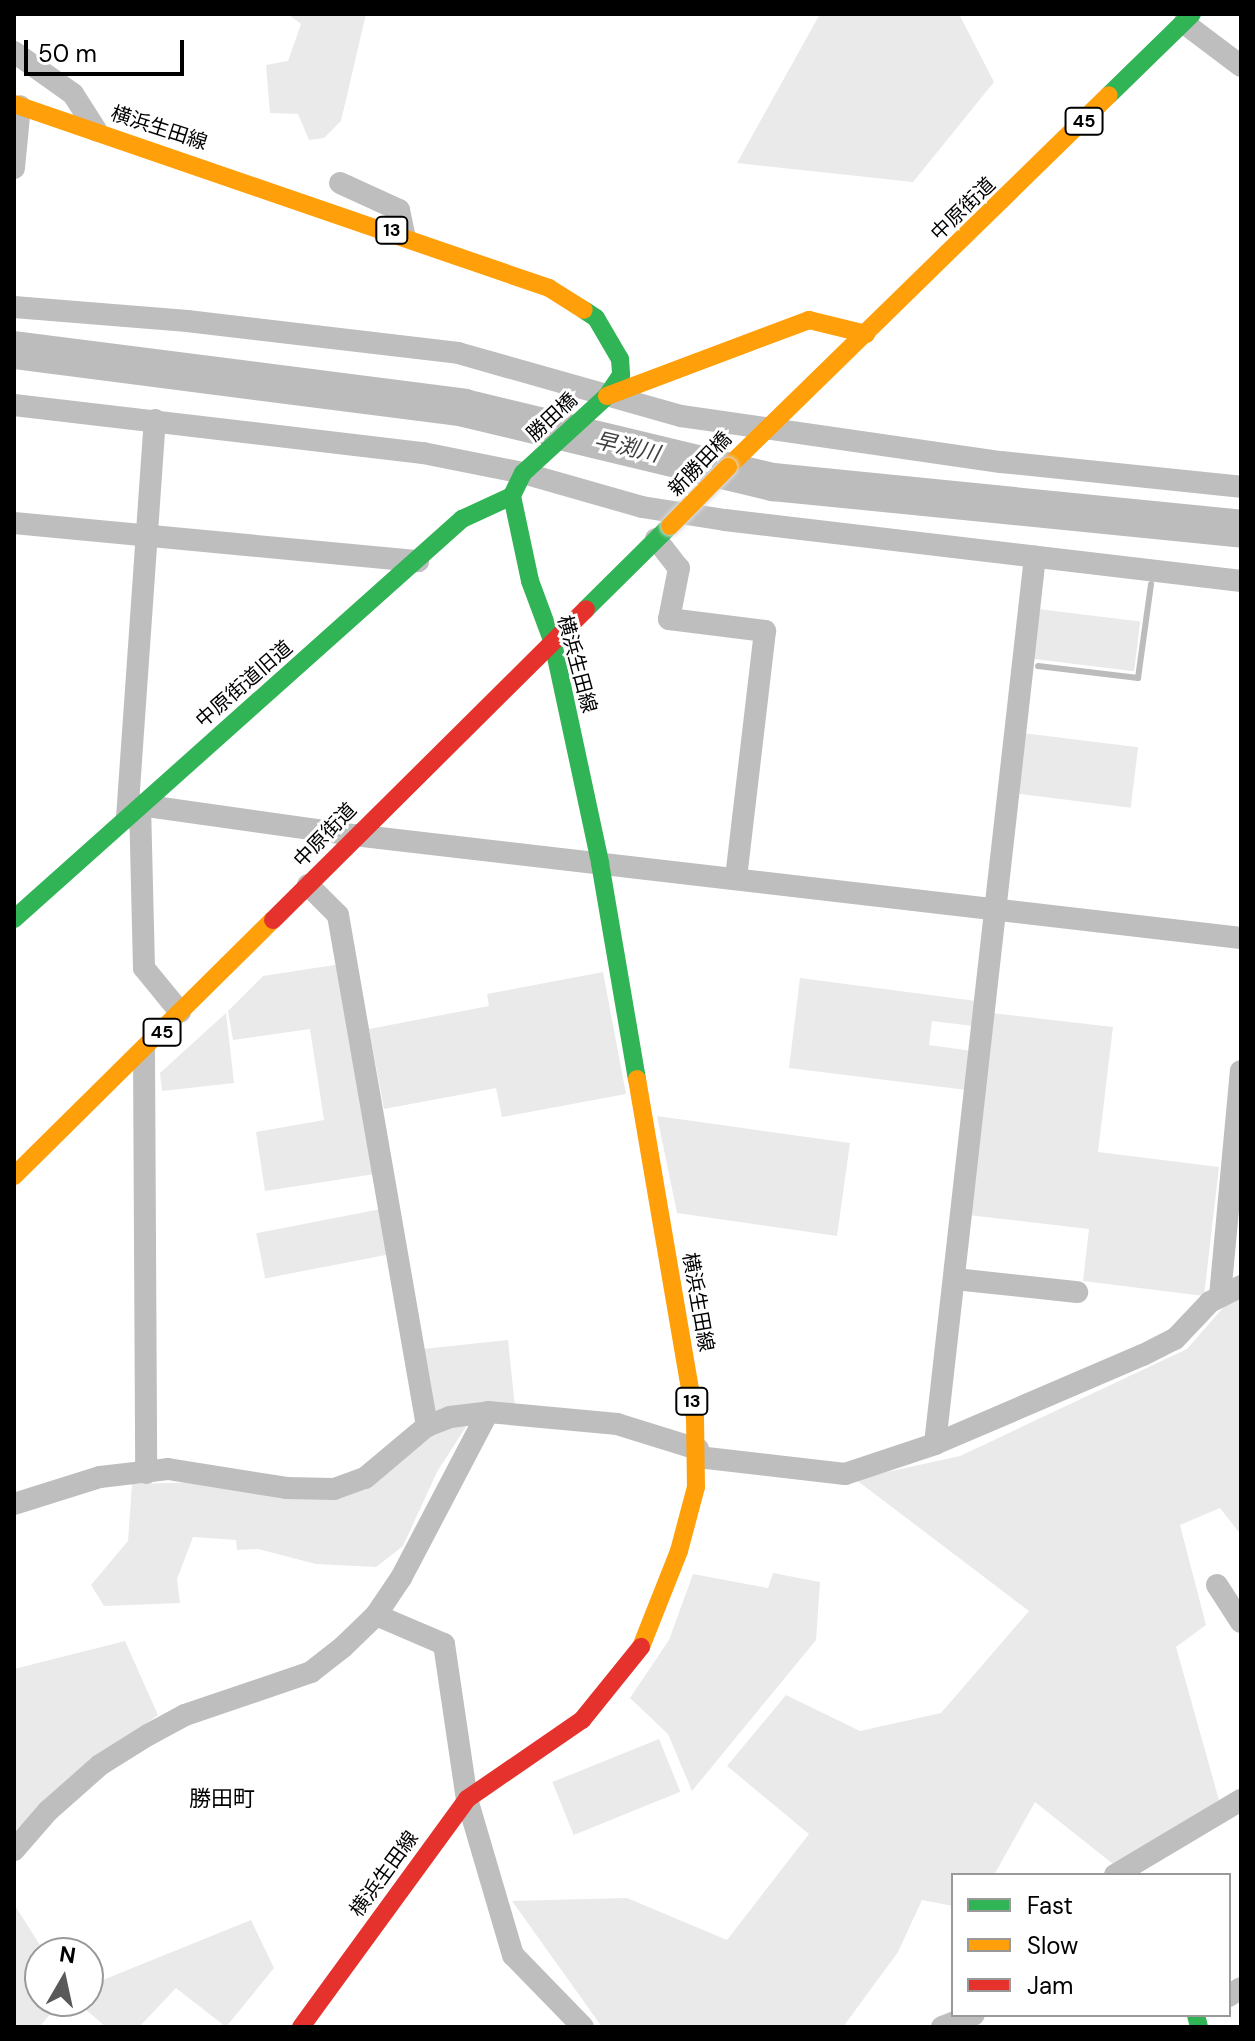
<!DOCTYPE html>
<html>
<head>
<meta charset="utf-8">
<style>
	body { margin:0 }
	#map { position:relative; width:1255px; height:2041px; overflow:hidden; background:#fff; font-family:"DM Sans","Noto Sans JP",sans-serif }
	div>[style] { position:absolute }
	.green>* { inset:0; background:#eaeaea; transform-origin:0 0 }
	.stream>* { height:6px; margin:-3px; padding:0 3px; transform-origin:3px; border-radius:3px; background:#bcbcbc }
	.river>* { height:38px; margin:-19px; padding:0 19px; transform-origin:19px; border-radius:19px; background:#bcbcbc }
	.street>* { height:22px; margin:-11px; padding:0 11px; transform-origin:11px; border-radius:11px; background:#bebebe }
	.fast>* { height:18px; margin:-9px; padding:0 9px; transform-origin:9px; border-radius:9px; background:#30b455 }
	.slow>* { height:18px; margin:-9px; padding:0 9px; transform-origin:9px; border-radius:9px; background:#ff9f0a }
	.jam>* { height:18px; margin:-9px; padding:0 9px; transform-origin:9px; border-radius:9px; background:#e5322d }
	.bridges { filter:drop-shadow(0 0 2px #dbdbdb) drop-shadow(0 0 2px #dbdbdb) }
	.slow-bridge>* { height:18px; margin:-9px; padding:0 9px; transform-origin:9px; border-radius:9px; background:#ff9f0a }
	span { translate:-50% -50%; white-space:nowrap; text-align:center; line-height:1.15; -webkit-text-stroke:6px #fff; paint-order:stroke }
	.shield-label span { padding:2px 6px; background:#fff; border:2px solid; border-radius:6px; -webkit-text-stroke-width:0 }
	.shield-label { font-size:18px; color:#000; font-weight:700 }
	.street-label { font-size:20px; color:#000 }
	.water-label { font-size:22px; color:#404040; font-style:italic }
	.neighbourhood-label { font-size:22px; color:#000 }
	.frame { position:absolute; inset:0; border:16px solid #000; pointer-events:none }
	.legend { position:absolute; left:951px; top:1873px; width:280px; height:144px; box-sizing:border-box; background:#fff; border:2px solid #999; margin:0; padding:10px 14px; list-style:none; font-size:24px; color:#000 }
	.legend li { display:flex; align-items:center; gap:16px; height:40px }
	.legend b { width:40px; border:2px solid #999 }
	.north { position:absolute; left:24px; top:1937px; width:80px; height:80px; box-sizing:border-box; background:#fff; border:2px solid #999; border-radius:50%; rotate:9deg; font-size:22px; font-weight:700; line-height:32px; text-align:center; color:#000 }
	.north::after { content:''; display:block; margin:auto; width:28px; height:36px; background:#595959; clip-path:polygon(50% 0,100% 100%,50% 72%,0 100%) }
	.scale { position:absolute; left:24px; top:40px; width:160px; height:36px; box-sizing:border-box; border:4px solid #000; border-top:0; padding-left:10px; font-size:24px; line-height:28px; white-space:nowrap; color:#000; -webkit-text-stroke:6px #fff; paint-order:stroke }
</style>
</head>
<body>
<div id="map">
	<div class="green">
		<div style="clip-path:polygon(288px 14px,366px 14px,341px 121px,324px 138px,309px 140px,298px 114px,270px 113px,266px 65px,288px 61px,301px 24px)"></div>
		<div style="clip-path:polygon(820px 14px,959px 14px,994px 82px,913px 182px,737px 163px)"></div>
		<div style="left:1038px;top:609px;width:103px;height:50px;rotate:7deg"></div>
		<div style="left:1023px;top:733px;width:116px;height:61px;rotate:7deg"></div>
		<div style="clip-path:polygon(341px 964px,375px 1174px,265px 1191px,256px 1132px,324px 1120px,310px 1029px,233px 1040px,228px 1011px,263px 976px)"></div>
		<div style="clip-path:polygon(603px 972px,626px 1094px,502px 1117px,496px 1088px,384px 1109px,369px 1029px,489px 1006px,487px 994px)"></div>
		<div style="clip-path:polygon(800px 978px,976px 1001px,973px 1026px,932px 1021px,929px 1045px,972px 1051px,967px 1090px,789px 1068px)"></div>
		<div style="clip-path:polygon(226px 1013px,234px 1083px,162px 1091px,160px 1073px)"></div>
		<div style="clip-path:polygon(992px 1013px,1113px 1027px,1098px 1152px,1219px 1167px,1204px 1296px,1083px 1281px,1089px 1229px,968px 1215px)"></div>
		<div style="clip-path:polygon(657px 1116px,850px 1143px,837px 1236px,677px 1213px)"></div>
		<div style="left:381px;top:1209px;width:46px;height:127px;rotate:79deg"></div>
		<div style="clip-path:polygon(1241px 1299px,1241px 1535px,1220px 1508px,1180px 1525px,1206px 1625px,1176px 1647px,1219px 1800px,1118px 1868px,1035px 1802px,994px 1875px,953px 1875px,953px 1906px,922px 1900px,898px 1952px,843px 2027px,602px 2027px,512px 1901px,627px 1898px,727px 1940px,809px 1834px,727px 1766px,786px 1695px,860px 1731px,941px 1713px,1029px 1611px,855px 1479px,960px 1456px,1187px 1349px,1229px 1301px)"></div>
		<div style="left:508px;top:1340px;width:65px;height:88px;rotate:84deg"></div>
		<div style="clip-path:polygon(469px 1422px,437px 1472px,403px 1546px,376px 1567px,316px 1564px,258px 1549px,237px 1550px,236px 1540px,193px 1537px,177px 1579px,180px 1603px,104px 1606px,91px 1585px,128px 1541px,132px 1484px,382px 1477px,439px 1431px)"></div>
		<div style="clip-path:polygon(773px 1573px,820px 1582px,816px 1640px,692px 1791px,668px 1734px,630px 1698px,669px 1640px,693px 1574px,768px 1588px)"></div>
		<div style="clip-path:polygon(125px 1641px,158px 1715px,70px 1777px,14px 1832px,14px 1669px)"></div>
		<div style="left:659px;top:1739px;width:57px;height:115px;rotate:68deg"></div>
		<div style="clip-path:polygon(14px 1904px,45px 1953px,40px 1953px,40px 2001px,62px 2001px,39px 2027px,14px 2027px)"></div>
		<div style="clip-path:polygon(251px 1920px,274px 1968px,226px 2027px,176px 1988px,139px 2027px,106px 2027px,76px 2001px,88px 2001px,88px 1986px)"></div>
	</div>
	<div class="stream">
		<div style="left:1038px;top:666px;width:101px;rotate:6.8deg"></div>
		<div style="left:1138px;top:678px;width:95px;rotate:-82.1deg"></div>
	</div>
	<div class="river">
		<div style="left:14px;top:350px;width:454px;rotate:7.3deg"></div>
		<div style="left:464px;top:408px;width:318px;rotate:13.5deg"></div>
		<div style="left:773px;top:482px;width:470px;rotate:5.7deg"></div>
	</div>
	<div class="street">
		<div style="left:1184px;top:23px;width:71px;rotate:37deg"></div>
		<div style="left:14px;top:52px;width:72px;rotate:35.4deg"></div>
		<div style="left:73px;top:94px;width:43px;rotate:57.4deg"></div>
		<div style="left:14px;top:168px;width:62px;rotate:-84.5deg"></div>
		<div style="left:340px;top:183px;width:65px;rotate:24.6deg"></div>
		<div style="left:399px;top:210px;width:25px;rotate:78deg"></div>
		<div style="left:14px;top:307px;width:174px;rotate:4.6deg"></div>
		<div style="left:187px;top:321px;width:273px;rotate:6.7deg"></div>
		<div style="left:458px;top:353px;width:232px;rotate:15.8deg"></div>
		<div style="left:681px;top:416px;width:323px;rotate:8.2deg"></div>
		<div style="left:1001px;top:462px;width:241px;rotate:5.9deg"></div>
		<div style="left:14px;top:405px;width:412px;rotate:6.7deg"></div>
		<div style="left:423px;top:453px;width:102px;rotate:11.3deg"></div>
		<div style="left:523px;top:473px;width:124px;rotate:15.9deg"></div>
		<div style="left:642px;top:507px;width:84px;rotate:8.9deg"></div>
		<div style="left:725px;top:520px;width:520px;rotate:6.74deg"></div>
		<div style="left:14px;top:523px;width:406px;rotate:5.4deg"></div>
		<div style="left:656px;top:539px;width:37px;rotate:52deg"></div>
		<div style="left:679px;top:568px;width:52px;rotate:101.1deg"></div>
		<div style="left:669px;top:619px;width:97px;rotate:7.1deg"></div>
		<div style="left:765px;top:631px;width:249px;rotate:96.7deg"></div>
		<div style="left:127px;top:818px;width:399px;rotate:-86deg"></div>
		<div style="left:308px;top:885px;width:42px;rotate:45deg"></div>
		<div style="left:338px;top:915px;width:519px;rotate:80.12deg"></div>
		<div style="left:180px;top:1012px;width:57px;rotate:-129.3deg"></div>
		<div style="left:144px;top:968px;width:163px;rotate:-91.4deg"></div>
		<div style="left:140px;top:805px;width:216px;rotate:8deg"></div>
		<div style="left:354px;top:835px;width:893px;rotate:6.62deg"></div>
		<div style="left:144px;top:1051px;width:422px;rotate:89.7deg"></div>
		<div style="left:955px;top:1279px;width:123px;rotate:6.1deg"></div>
		<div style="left:1220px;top:1296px;width:226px;rotate:-84.7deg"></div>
		<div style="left:935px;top:1444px;width:893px;rotate:-83.57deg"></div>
		<div style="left:698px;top:1457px;width:148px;rotate:6.6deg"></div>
		<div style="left:845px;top:1474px;width:95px;rotate:-18.4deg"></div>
		<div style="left:935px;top:1444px;width:226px;rotate:-23.2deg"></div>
		<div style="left:1143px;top:1355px;width:36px;rotate:-27deg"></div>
		<div style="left:1175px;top:1339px;width:51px;rotate:-46.6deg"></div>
		<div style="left:1210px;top:1302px;width:35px;rotate:-27deg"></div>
		<div style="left:14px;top:1504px;width:90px;rotate:-17.4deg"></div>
		<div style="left:100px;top:1477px;width:68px;rotate:-6.7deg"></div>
		<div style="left:168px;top:1469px;width:120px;rotate:9.1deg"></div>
		<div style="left:286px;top:1488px;width:48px;rotate:1.2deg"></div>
		<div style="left:334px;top:1489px;width:33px;rotate:-20deg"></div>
		<div style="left:365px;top:1478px;width:81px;rotate:-40deg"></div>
		<div style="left:427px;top:1426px;width:25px;rotate:-21deg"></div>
		<div style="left:450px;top:1417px;width:38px;rotate:-7deg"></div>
		<div style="left:488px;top:1412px;width:130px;rotate:5.3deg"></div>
		<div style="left:617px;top:1424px;width:85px;rotate:17.2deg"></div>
		<div style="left:1217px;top:1585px;width:44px;rotate:57deg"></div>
		<div style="left:376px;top:1615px;width:74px;rotate:23.1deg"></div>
		<div style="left:444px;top:1644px;width:157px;rotate:81.6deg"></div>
		<div style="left:467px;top:1799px;width:163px;rotate:73.6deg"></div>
		<div style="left:513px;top:1955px;width:100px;rotate:45.8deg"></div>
		<div style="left:14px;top:1850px;width:52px;rotate:-48.9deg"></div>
		<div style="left:48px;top:1811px;width:69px;rotate:-41.5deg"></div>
		<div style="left:100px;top:1765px;width:57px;rotate:-32deg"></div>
		<div style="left:148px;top:1735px;width:42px;rotate:-28.4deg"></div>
		<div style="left:185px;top:1715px;width:133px;rotate:-18.8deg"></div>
		<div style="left:311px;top:1672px;width:41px;rotate:-38deg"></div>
		<div style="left:343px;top:1647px;width:46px;rotate:-44.1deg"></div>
		<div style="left:376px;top:1615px;width:45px;rotate:-56deg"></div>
		<div style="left:401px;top:1578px;width:187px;rotate:-62.3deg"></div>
		<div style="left:1115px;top:1875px;width:147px;rotate:-30.8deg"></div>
		<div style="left:1229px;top:1996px;width:14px;rotate:-34deg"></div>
		<div style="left:942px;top:2027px;width:34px;rotate:-21deg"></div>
	</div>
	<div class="fast">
		<div style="left:1109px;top:95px;width:116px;rotate:-44.3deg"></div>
		<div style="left:584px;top:310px;width:14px;rotate:34deg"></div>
		<div style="left:596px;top:318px;width:48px;rotate:59.7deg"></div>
		<div style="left:620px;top:359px;width:16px;rotate:86deg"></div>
		<div style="left:621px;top:375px;width:25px;rotate:124deg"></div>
		<div style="left:607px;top:396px;width:114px;rotate:137.5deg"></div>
		<div style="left:523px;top:473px;width:25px;rotate:116deg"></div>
		<div style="left:512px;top:496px;width:87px;rotate:78deg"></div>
		<div style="left:530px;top:581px;width:66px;rotate:69.6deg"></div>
		<div style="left:553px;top:643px;width:225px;rotate:77.9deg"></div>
		<div style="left:600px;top:863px;width:219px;rotate:80.3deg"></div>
		<div style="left:586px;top:609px;width:118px;rotate:-44.7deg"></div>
		<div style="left:14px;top:919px;width:601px;rotate:-41.76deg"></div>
		<div style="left:462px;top:519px;width:55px;rotate:-24.7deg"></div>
		<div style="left:1196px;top:2015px;width:12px;rotate:76deg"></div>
	</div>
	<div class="slow">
		<div style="left:14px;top:104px;width:566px;rotate:18.98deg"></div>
		<div style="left:549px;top:288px;width:41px;rotate:32.2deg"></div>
		<div style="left:607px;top:396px;width:216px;rotate:-20.6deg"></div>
		<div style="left:809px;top:320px;width:59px;rotate:13.8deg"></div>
		<div style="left:728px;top:467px;width:532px;rotate:-44.32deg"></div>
		<div style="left:637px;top:1079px;width:343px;rotate:80.3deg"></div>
		<div style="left:695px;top:1417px;width:70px;rotate:89.2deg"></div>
		<div style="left:696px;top:1487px;width:66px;rotate:104.9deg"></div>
		<div style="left:679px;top:1551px;width:103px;rotate:111.6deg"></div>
		<div style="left:14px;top:1176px;width:364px;rotate:-44.7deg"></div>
	</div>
	<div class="jam">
		<div style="left:273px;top:920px;width:441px;rotate:-44.8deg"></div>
		<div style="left:301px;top:2027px;width:282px;rotate:-53.9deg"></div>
		<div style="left:467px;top:1799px;width:140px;rotate:-34.5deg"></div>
		<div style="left:582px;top:1720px;width:94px;rotate:-51.1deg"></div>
	</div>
	<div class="bridges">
		<div class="slow-bridge">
			<div style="left:670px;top:526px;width:83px;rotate:-45.5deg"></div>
		</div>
	</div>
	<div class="shield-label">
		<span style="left:1084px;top:121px">45</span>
		<span style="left:392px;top:230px">13</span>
		<span style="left:162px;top:1032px">45</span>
		<span style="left:692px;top:1401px">13</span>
	</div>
	<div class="street-label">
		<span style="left:159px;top:128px;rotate:18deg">横浜生田線</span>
		<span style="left:963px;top:209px;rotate:-44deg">中原街道</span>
		<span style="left:552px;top:417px;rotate:-43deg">勝田橋</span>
		<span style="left:700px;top:464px;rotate:-46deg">新勝田橋</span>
		<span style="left:577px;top:664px;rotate:75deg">横浜生田線</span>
		<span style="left:244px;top:684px;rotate:-41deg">中原街道旧道</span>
		<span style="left:325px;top:835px;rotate:-46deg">中原街道</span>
		<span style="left:698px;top:1302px;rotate:80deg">横浜生田線</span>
		<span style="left:384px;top:1874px;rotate:-54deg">横浜生田線</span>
	</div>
	<div class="water-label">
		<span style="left:627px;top:447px;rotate:13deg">早渕川</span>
	</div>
	<div class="neighbourhood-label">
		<span style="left:222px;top:1799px">勝田町</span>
	</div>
	<div class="frame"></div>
	<ul class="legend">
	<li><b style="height:10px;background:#30b455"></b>Fast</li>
	<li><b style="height:10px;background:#ff9f0a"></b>Slow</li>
	<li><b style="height:10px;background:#e5322d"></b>Jam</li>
	</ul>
	<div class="north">N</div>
	<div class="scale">50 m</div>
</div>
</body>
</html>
